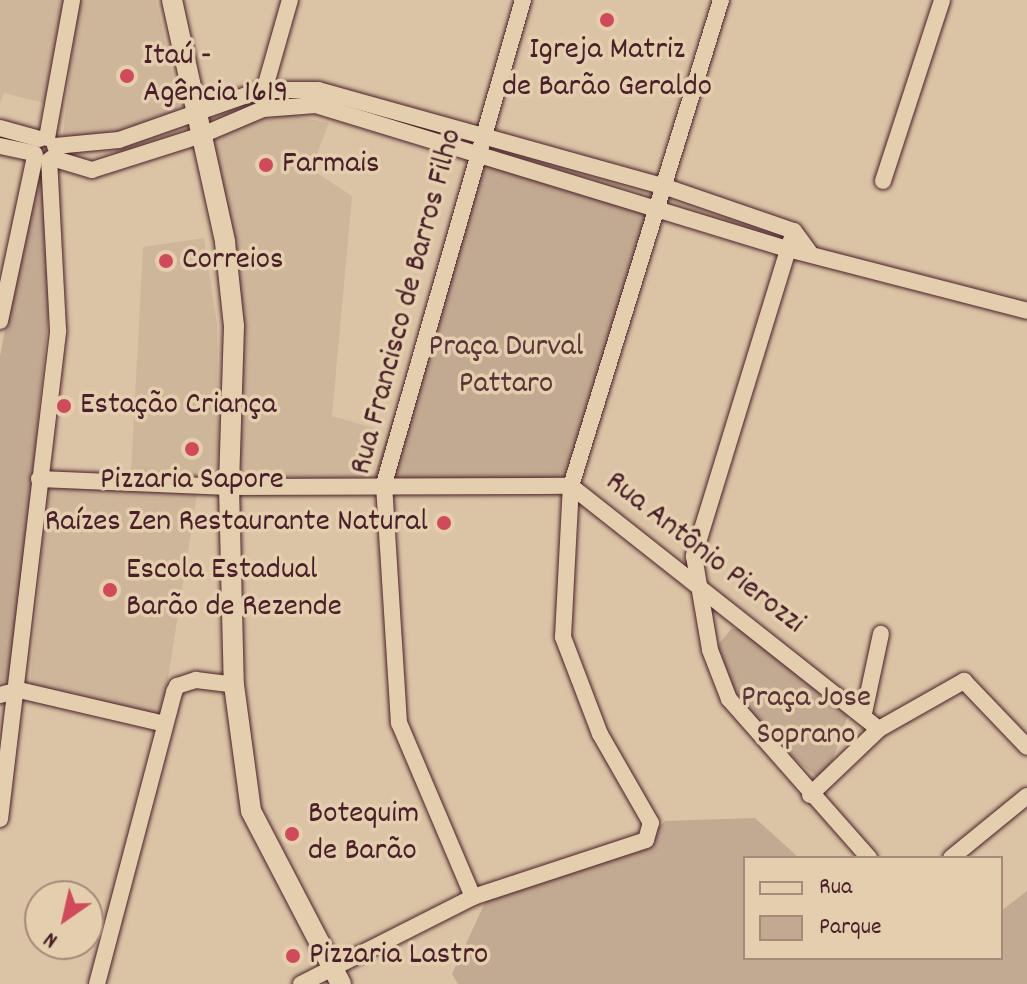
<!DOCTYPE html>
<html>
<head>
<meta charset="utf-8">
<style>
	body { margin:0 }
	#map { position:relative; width:1027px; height:984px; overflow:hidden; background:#dac4a5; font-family:Dekko,sans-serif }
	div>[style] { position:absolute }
	.built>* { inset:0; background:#ceb69b }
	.green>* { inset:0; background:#c2a991 }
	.roads { filter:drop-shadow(0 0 2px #4a1f2b) drop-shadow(0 0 2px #4a1f2b) }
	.minor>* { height:16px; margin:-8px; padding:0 8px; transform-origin:8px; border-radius:8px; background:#e3cfad }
	.major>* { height:20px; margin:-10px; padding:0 10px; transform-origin:10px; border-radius:10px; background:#e3cfad }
	.dots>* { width:22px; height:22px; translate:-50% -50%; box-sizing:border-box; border:4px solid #e3cfad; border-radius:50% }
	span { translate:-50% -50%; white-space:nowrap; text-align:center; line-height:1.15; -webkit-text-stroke:7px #e3cfad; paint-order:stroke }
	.poi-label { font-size:32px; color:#4a1f2b }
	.left { translate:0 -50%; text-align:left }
	.right { translate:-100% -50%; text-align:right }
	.street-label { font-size:32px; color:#4a1f2b }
	.park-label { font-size:32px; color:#5c343a }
	.legend { position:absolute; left:743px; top:856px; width:260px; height:104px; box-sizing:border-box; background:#e3cfad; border:2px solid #a68979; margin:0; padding:10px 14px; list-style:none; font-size:24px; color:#4a1f2b }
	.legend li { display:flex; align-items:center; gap:16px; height:40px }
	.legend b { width:40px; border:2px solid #a68979 }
	.north { position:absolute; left:24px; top:880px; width:80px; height:80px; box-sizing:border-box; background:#e3cfad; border:2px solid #a68979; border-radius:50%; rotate:214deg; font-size:22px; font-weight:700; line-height:32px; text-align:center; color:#4a1f2b }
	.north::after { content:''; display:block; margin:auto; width:28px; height:36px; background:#d1495b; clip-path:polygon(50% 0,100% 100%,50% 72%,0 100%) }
</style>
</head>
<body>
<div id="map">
	<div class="built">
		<div style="clip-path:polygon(0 0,64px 0,44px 103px,4px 93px,0 104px)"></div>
		<div style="clip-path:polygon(77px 0,156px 0,180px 110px,118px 134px,63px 137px)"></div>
		<div style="clip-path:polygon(291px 115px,329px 123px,311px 169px,352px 196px,332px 416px,377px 429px,363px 477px,235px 481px,240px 333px,206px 139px,254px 120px)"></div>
		<div style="clip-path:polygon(204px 238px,217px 325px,219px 479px,131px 473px,143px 247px)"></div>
		<div style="clip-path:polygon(47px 487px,197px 494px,162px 717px,30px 685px)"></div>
	</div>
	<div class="green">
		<div style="clip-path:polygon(478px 162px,651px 210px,565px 480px,373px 479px)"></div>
		<div style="clip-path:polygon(36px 167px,45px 168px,51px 289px,12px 680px,0 683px,0 356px)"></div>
		<div style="clip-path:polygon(732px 628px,751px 632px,851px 706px,830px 768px,818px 778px,775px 743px,733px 695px,716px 647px)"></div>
		<div style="clip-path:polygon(755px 818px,799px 858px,745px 858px,745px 958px,1001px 958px,1001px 911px,1027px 891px,1027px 984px,458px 984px,452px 974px,488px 896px,631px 851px,665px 821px)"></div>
	</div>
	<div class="roads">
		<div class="minor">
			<div style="left:262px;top:98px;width:102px;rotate:-74.1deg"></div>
			<div style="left:0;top:128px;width:41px;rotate:15.4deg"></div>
			<div style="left:47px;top:138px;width:140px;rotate:-79.7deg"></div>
			<div style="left:0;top:146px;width:35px;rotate:12deg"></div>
			<div style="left:55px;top:146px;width:64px;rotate:-5.4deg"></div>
			<div style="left:119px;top:140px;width:151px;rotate:-19.4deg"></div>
			<div style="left:261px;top:90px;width:57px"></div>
			<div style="left:318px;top:90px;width:361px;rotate:15.6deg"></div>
			<div style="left:666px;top:187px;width:135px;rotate:19deg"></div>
			<div style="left:794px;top:231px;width:26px;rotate:54deg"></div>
			<div style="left:52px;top:158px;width:42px;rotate:16.7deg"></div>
			<div style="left:92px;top:170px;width:115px;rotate:-17.7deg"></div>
			<div style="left:202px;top:135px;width:66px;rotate:-23.1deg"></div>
			<div style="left:263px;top:109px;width:53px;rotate:-4.3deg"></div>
			<div style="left:316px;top:105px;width:493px;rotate:17deg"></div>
			<div style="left:788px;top:249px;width:247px;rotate:14.5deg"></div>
			<div style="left:883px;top:181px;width:190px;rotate:-71.9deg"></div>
			<div style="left:791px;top:240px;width:331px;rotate:107.1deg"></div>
			<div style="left:694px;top:556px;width:95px;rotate:80.3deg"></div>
			<div style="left:710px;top:650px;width:53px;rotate:68.8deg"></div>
			<div style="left:729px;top:699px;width:212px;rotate:48.6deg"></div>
			<div style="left:0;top:321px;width:169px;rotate:-78deg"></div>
			<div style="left:39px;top:479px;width:190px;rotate:2.4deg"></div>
			<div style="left:229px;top:487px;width:342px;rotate:-0.2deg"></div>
			<div style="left:571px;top:486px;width:392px;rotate:38.3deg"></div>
			<div style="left:0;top:695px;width:20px;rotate:-15deg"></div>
			<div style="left:19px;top:690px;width:150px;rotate:13.1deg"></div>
			<div style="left:864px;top:713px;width:81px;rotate:-77.9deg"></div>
			<div style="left:810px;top:795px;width:95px;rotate:-43.7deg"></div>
			<div style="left:879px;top:729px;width:98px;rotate:-29.5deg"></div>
			<div style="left:964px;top:681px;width:91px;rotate:46.3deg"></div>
			<div style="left:0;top:819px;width:492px;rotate:-83.2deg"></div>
			<div style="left:58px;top:330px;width:170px;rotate:-93deg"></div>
			<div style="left:951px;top:858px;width:98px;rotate:-39.2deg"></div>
			<div style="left:473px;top:897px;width:189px;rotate:-113deg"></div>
			<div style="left:399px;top:723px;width:239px;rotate:-93.6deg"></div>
			<div style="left:384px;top:484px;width:504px;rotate:-73.98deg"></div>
			<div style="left:97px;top:984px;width:302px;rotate:-75.2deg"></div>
			<div style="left:174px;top:692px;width:7px;rotate:-63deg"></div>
			<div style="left:177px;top:686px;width:20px;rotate:-18deg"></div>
			<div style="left:196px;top:680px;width:38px;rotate:7deg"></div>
			<div style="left:301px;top:984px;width:193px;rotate:-26.8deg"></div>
			<div style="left:473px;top:897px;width:182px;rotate:-18.2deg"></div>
			<div style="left:646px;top:840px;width:18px;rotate:-74deg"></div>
			<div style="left:651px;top:823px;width:103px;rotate:-119.8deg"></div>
			<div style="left:600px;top:734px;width:104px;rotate:-110.9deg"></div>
			<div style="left:563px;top:637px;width:151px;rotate:-87deg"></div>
			<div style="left:571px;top:486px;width:509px;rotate:-72.85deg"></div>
		</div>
		<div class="major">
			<div style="left:172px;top:0;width:248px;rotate:77.6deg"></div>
			<div style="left:225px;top:242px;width:84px;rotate:83.9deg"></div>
			<div style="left:234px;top:326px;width:161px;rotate:91.8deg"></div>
			<div style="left:229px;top:487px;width:198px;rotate:88.6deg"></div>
			<div style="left:234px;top:685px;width:127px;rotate:82.3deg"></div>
			<div style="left:251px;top:811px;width:195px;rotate:62.5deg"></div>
		</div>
	</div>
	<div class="dots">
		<div style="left:607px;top:20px;background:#d1495b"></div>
		<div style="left:127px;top:76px;background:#d1495b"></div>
		<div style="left:266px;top:165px;background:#d1495b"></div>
		<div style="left:166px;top:261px;background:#d1495b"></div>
		<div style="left:64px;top:406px;background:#d1495b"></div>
		<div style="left:192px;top:449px;background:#d1495b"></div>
		<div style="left:444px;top:523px;background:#d1495b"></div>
		<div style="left:110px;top:590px;background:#d1495b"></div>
		<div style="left:292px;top:834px;background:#d1495b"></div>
		<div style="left:293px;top:956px;background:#d1495b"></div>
	</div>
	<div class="poi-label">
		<span style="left:607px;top:70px">Igreja Matriz<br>de Barão Geraldo</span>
		<span class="left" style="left:143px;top:76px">Itaú -<br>Agência 1619</span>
		<span class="left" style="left:282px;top:165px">Farmais</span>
		<span class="left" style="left:182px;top:261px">Correios</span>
		<span class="left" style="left:80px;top:406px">Estação Criança</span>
		<span style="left:192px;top:481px">Pizzaria Sapore</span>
		<span class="right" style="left:428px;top:523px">Raízes Zen Restaurante Natural</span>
		<span class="left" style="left:126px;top:590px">Escola Estadual<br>Barão de Rezende</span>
		<span class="left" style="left:308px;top:834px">Botequim<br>de Barão</span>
		<span class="left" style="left:309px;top:956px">Pizzaria Lastro</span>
	</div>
	<div class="street-label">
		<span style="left:408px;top:302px;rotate:-75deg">Rua Francisco de Barros Filho</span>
		<span style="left:704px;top:554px;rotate:38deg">Rua Antônio Pierozzi</span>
	</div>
	<div class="park-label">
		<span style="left:506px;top:367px">Praça Durval<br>Pattaro</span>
		<span style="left:806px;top:718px">Praça Jose<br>Soprano</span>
	</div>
	<ul class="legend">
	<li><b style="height:10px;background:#e3cfad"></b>Rua</li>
	<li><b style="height:22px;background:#c2a991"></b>Parque</li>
	</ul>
	<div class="north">N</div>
</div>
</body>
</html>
